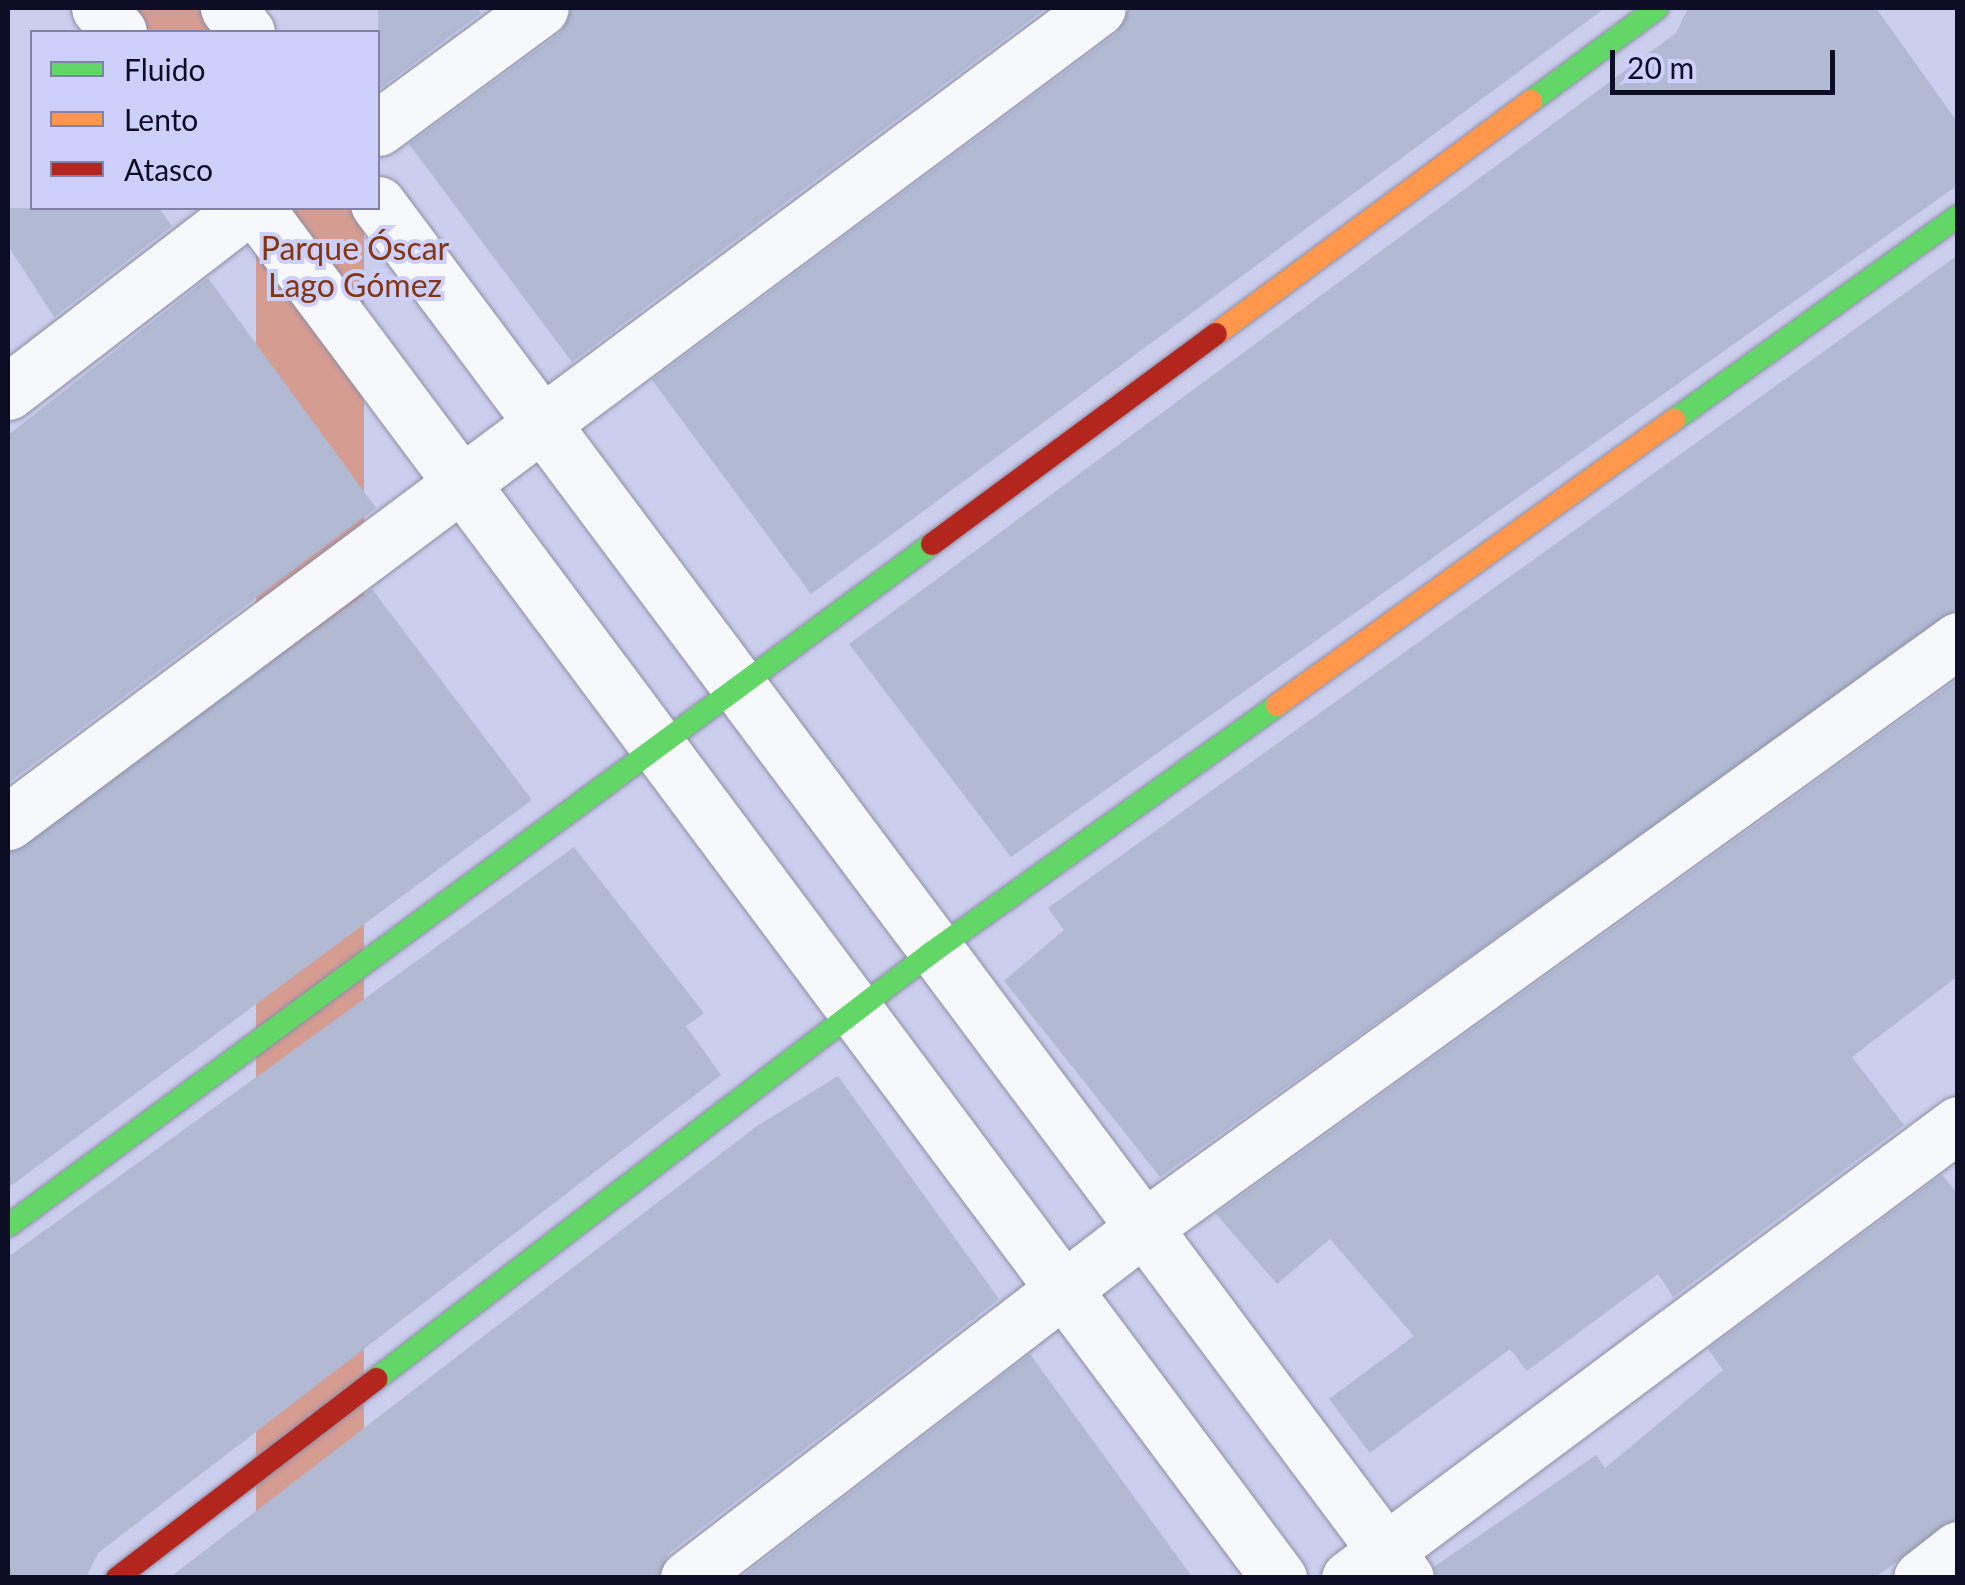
<!DOCTYPE html>
<html>
<head>
<meta charset="utf-8">
<style>
	body { margin:0 }
	#map { position:relative; width:1965px; height:1585px; overflow:hidden; background:#ccceed; font-family:Lato,sans-serif }
	div>[style] { position:absolute }
	.green>* { inset:0; background:#d59c92; transform-origin:0 0 }
	.building>* { inset:0; background:#b1b9d3 }
	.roads { filter:drop-shadow(0 0 2px #8c8da6) drop-shadow(0 0 2px #8c8da6) }
	.street>* { height:55px; margin:-27.5px; padding:0 27.5px; transform-origin:27.5px; border-radius:27.5px; background:#f7f8fc }
	.fast>* { height:22px; margin:-11px; padding:0 11px; transform-origin:11px; border-radius:11px; background:#63d668 }
	.slow>* { height:22px; margin:-11px; padding:0 11px; transform-origin:11px; border-radius:11px; background:#ff974d }
	.jam>* { height:22px; margin:-11px; padding:0 11px; transform-origin:11px; border-radius:11px; background:#b3261e }
	span { translate:-50% -50%; white-space:nowrap; text-align:center; line-height:1.15; -webkit-text-stroke:8px #cdd0fb; paint-order:stroke }
	.park-label { font-size:32px; color:#843511 }
	.frame { position:absolute; inset:0; border:10px solid #0e0d26; pointer-events:none }
	.legend { position:absolute; left:30px; top:30px; width:350px; height:180px; box-sizing:border-box; background:#cdd0fb; border:2px solid #8182a6; margin:0; padding:12px 18px; list-style:none; font-size:30px; color:#0e0d26 }
	.legend li { display:flex; align-items:center; gap:20px; height:50px }
	.legend b { width:50px; border:2px solid #8182a6 }
	.scale { position:absolute; left:1610px; top:50px; width:225px; height:45px; box-sizing:border-box; border:5px solid #0e0d26; border-top:0; padding-left:12px; font-size:30px; line-height:35px; white-space:nowrap; color:#0e0d26; -webkit-text-stroke:8px #cdd0fb; paint-order:stroke }
</style>
</head>
<body>
<div id="map">
	<div class="green">
		<div style="clip-path:polygon(106px 8px,213px 8px,232px 32px,124px 32px)"></div>
		<div style="left:256px;top:208px;width:108px;height:1713px"></div>
	</div>
	<div class="building">
		<div style="clip-path:polygon(378px 8px,477px 8px,481px 13px,378px 90px)"></div>
		<div style="clip-path:polygon(572px 8px,1046px 8px,572px 362px,409px 144px,560px 33px)"></div>
		<div style="clip-path:polygon(1129px 8px,1605px 8px,811px 594px,652px 380px,1117px 33px)"></div>
		<div style="clip-path:polygon(1688px 8px,1876px 8px,1958px 123px,1958px 185px,1011px 857px,849px 644px,1676px 33px)"></div>
		<div style="clip-path:polygon(8px 208px,159px 208px,172px 226px,54px 317px,8px 246px)"></div>
		<div style="clip-path:polygon(1958px 255px,1958px 609px,1160px 1177px,1004px 981px,1064px 930px,1048px 908px)"></div>
		<div style="clip-path:polygon(208px 278px,376px 508px,8px 783px,8px 435px)"></div>
		<div style="clip-path:polygon(372px 589px,532px 800px,8px 1188px,8px 853px)"></div>
		<div style="clip-path:polygon(1958px 679px,1958px 976px,1852px 1057px,1904px 1125px,1673px 1297px,1658px 1274px,1527px 1371px,1510px 1349px,1370px 1453px,1329px 1399px,1414px 1336px,1330px 1239px,1277px 1284px,1216px 1214px)"></div>
		<div style="clip-path:polygon(574px 847px,704px 1013px,686px 1026px,721px 1075px,98px 1553px,86px 1578px,8px 1578px,8px 1257px)"></div>
		<div style="clip-path:polygon(838px 1076px,999px 1299px,669px 1553px,658px 1578px,169px 1578px,757px 1126px)"></div>
		<div style="clip-path:polygon(1942px 1175px,1958px 1194px,1958px 1518px,1874px 1578px,1437px 1578px,1434px 1567px,1596px 1455px,1605px 1468px,1723px 1370px,1708px 1349px)"></div>
		<div style="clip-path:polygon(1030px 1354px,1193px 1578px,740px 1578px)"></div>
	</div>
	<div class="roads">
		<div class="street">
			<div style="left:99px;top:8px;width:31px;rotate:50deg"></div>
			<div style="left:228px;top:8px;width:31px;rotate:52deg"></div>
			<div style="left:378px;top:128px;width:202px;rotate:-36.4deg"></div>
			<div style="left:378px;top:204px;width:1716px;rotate:53.2deg"></div>
			<div style="left:256px;top:208px;width:1710px;rotate:53.25deg"></div>
			<div style="left:8px;top:392px;width:302px;rotate:-37.6deg"></div>
			<div style="left:8px;top:822px;width:1360px;rotate:-36.75deg"></div>
			<div style="left:688px;top:1578px;width:574px;rotate:-37.57deg"></div>
			<div style="left:1143px;top:1228px;width:1005px;rotate:-35.81deg"></div>
			<div style="left:1349px;top:1578px;width:760px;rotate:-36.7deg"></div>
			<div style="left:1921px;top:1578px;width:47px;rotate:-38.1deg"></div>
		</div>
		<div class="fast">
			<div style="left:1531px;top:101px;width:157px;rotate:-36.4deg"></div>
			<div style="left:1674px;top:420px;width:350px;rotate:-35.7deg"></div>
			<div style="left:8px;top:1226px;width:1148px;rotate:-36.43deg"></div>
			<div style="left:376px;top:1379px;width:700px;rotate:-37.51deg"></div>
			<div style="left:931px;top:953px;width:426px;rotate:-35.6deg"></div>
		</div>
		<div class="slow">
			<div style="left:1216px;top:334px;width:392px;rotate:-36.5deg"></div>
			<div style="left:1277px;top:705px;width:489px;rotate:-35.7deg"></div>
		</div>
		<div class="jam">
			<div style="left:932px;top:544px;width:353px;rotate:-36.5deg"></div>
			<div style="left:117px;top:1578px;width:327px;rotate:-37.5deg"></div>
		</div>
	</div>
	<div class="park-label">
		<span style="left:355px;top:267px">Parque Óscar<br>Lago Gómez</span>
	</div>
	<div class="frame"></div>
	<ul class="legend">
	<li><b style="height:12px;background:#63d668"></b>Fluido</li>
	<li><b style="height:12px;background:#ff974d"></b>Lento</li>
	<li><b style="height:12px;background:#b3261e"></b>Atasco</li>
	</ul>
	<div class="scale">20 m</div>
</div>
</body>
</html>
